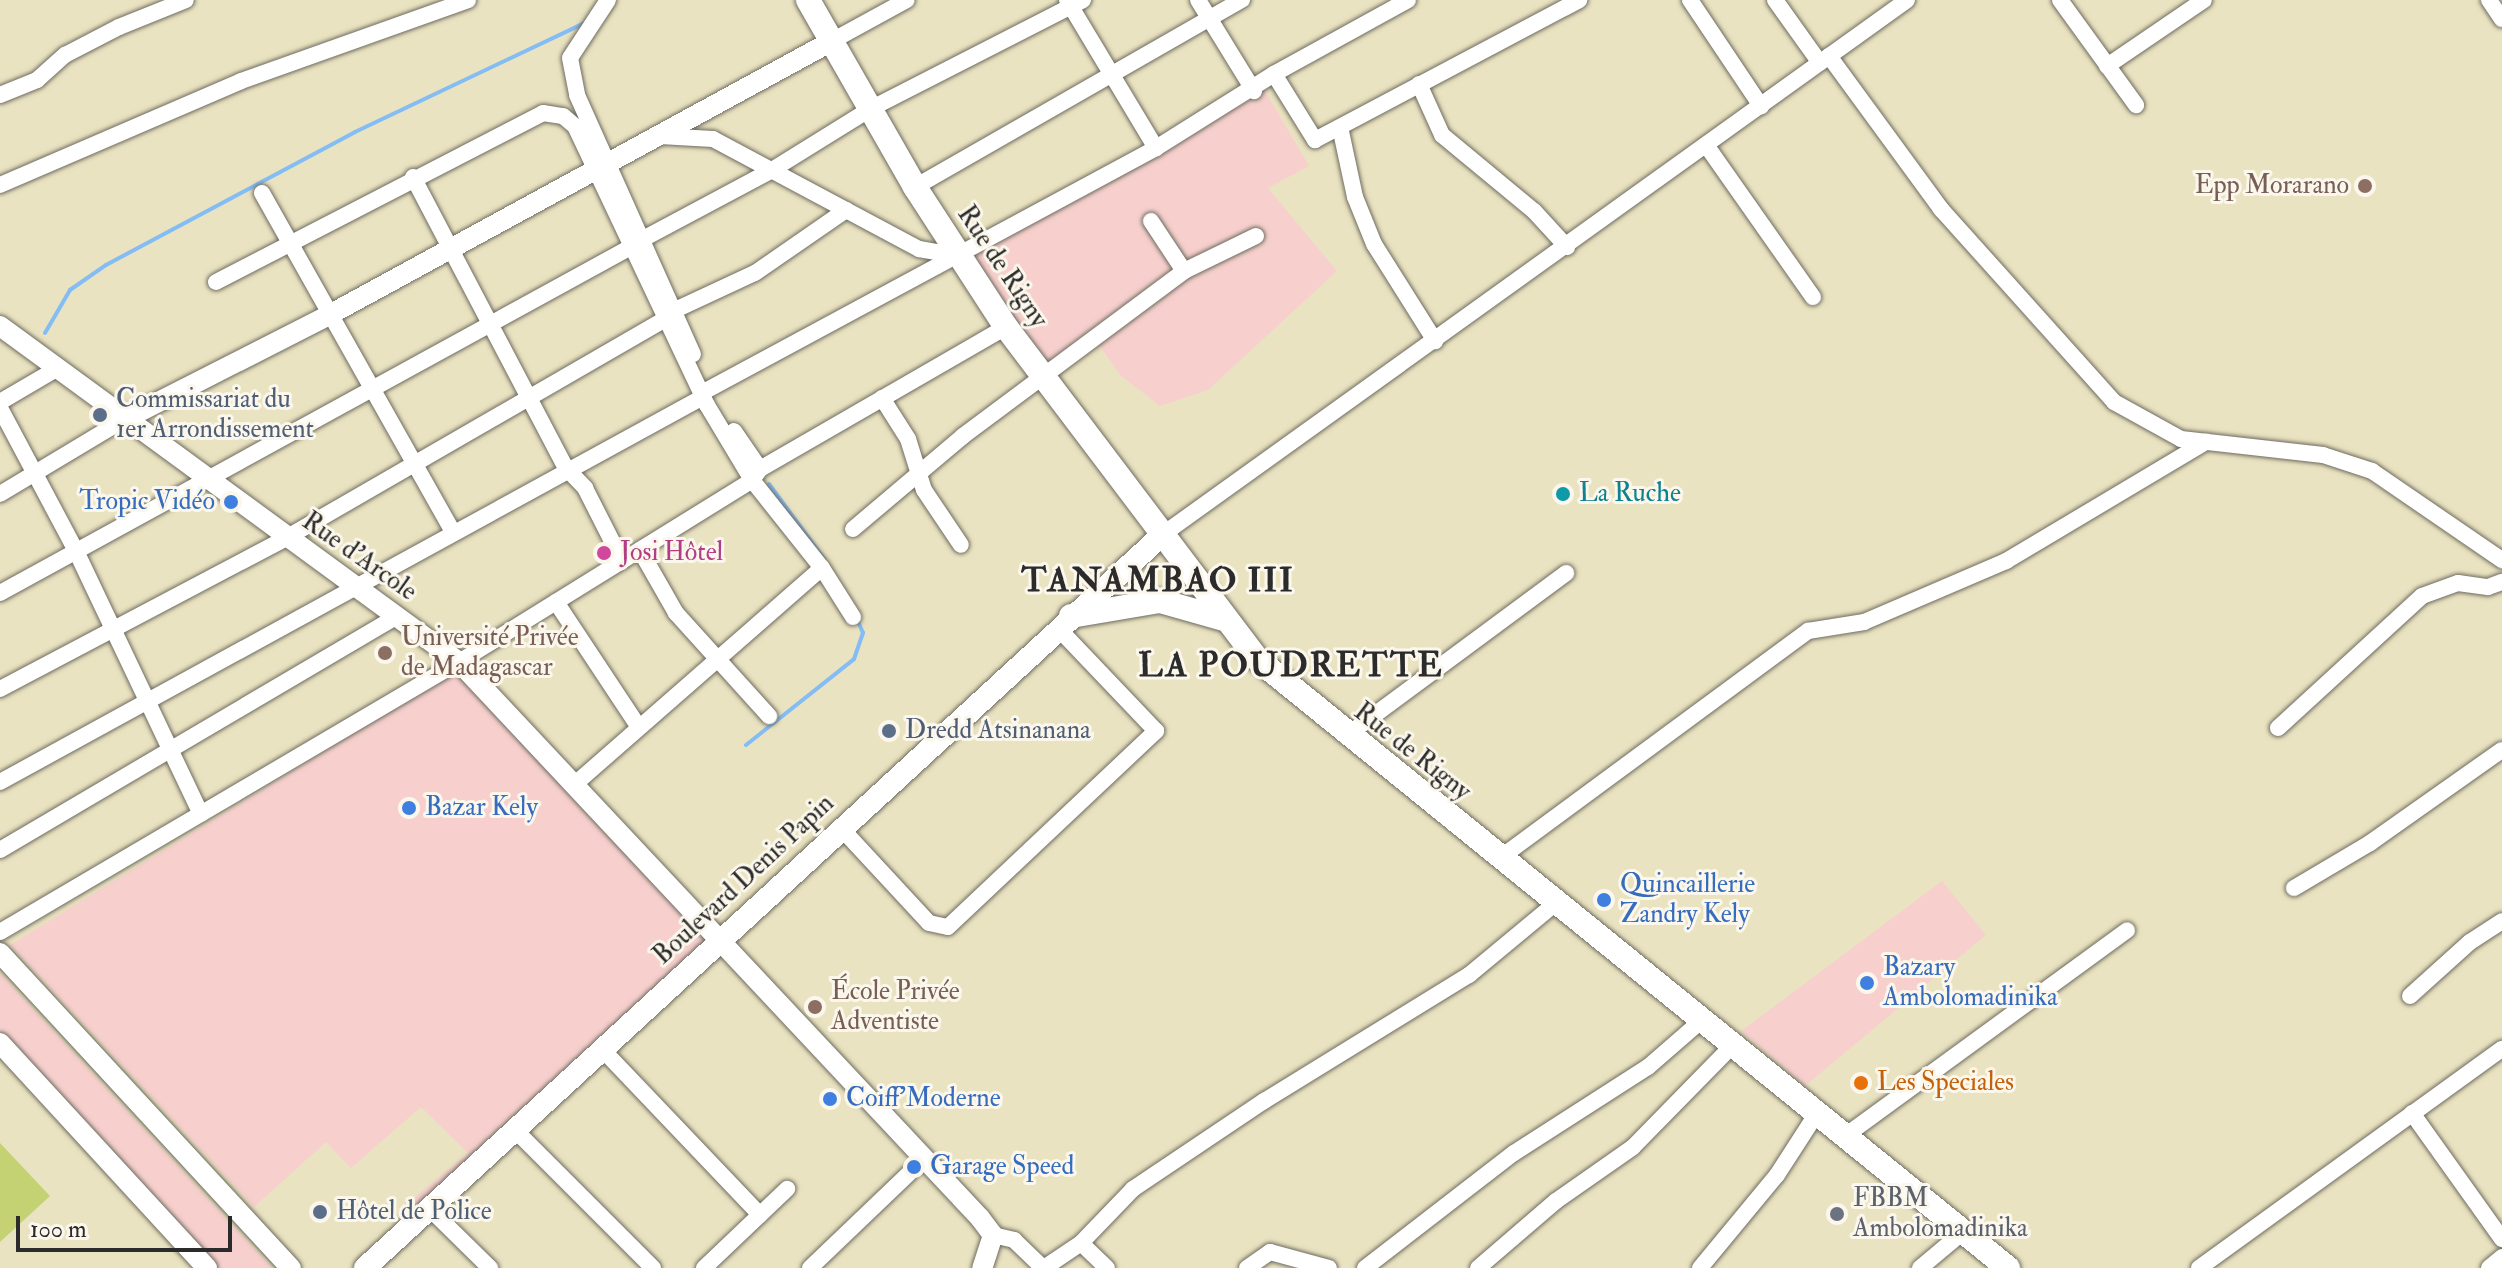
<!DOCTYPE html>
<html>
<head>
<meta charset="utf-8">
<style>
	body { margin:0 }
	#map { position:relative; width:2502px; height:1268px; overflow:hidden; background:#eae3c1; font-family:"IM FELL Double Pica",serif }
	div>[style] { position:absolute }
	.built>* { inset:0; background:#f7d0cd }
	.green>* { inset:0; background:#c4d274 }
	.stream>* { height:4px; margin:-2px; padding:0 2px; transform-origin:2px; border-radius:2px; background:#84bcf4 }
	.roads { filter:drop-shadow(0 0 2px #6e6b60) drop-shadow(0 0 2px #6e6b60) }
	.minor>* { height:16px; margin:-8px; padding:0 8px; transform-origin:8px; border-radius:8px; background:#fff }
	.tertiary>* { height:20px; margin:-10px; padding:0 10px; transform-origin:10px; border-radius:10px; background:#fff }
	.secondary>* { height:22px; margin:-11px; padding:0 11px; transform-origin:11px; border-radius:11px; background:#fff }
	.primary>* { height:24px; margin:-12px; padding:0 12px; transform-origin:12px; border-radius:12px; background:#fff }
	.dots>* { width:22px; height:22px; translate:-50% -50%; box-sizing:border-box; border:4px solid #fbf7ec; border-radius:50% }
	span { translate:-50% -50%; white-space:nowrap; text-align:center; line-height:1.15; -webkit-text-stroke:6px #fbf7ec; paint-order:stroke }
	.education-label { font-size:26px; color:#785e54 }
	.right { translate:-100% -50%; text-align:right }
	.left { translate:0 -50%; text-align:left }
	.street-label { font-size:26px; color:#2b2b2b }
	.service-label { font-size:26px; color:#4e5e75 }
	.culture-label { font-size:26px; color:#0d838f }
	.shop-label { font-size:26px; color:#366cbe }
	.hotel-label { font-size:26px; color:#b23c85 }
	.food-label { font-size:26px; color:#c56008 }
	.worship-label { font-size:26px; color:#5b616d }
	.district-label { font-size:34px; color:#2b2b2b; font-weight:700; letter-spacing:2px }
	.scale { position:absolute; left:16px; top:1216px; width:216px; height:36px; box-sizing:border-box; border:4px solid #2b2b2b; border-top:0; padding-left:10px; font-size:24px; line-height:28px; white-space:nowrap; color:#2b2b2b; -webkit-text-stroke:6px #fbf7ec; paint-order:stroke }
</style>
</head>
<body>
<div id="map">
	<div class="built">
		<div style="clip-path:polygon(1264px 89px,1309px 166px,1268px 188px,1337px 271px,1208px 390px,1160px 406px,1120px 375px,1095px 339px,1046px 369px,965px 258px)"></div>
		<div style="clip-path:polygon(455px 671px,715px 946px,415px 1219px,403px 1207px,468px 1153px,421px 1107px,351px 1168px,326px 1142px,254px 1207px,10px 945px)"></div>
		<div style="clip-path:polygon(1942px 881px,1986px 935px,1805px 1086px,1741px 1031px)"></div>
		<div style="clip-path:polygon(0 973px,272px 1268px,213px 1268px,0 1037px)"></div>
	</div>
	<div class="green">
		<div style="clip-path:polygon(0 1143px,50px 1196px,0 1242px)"></div>
	</div>
	<div class="stream">
		<div style="left:45px;top:333px;width:50px;rotate:-59.8deg"></div>
		<div style="left:70px;top:290px;width:44px;rotate:-34.8deg"></div>
		<div style="left:106px;top:265px;width:282px;rotate:-28.1deg"></div>
		<div style="left:355px;top:132px;width:255px;rotate:-25.4deg"></div>
		<div style="left:769px;top:484px;width:93px;rotate:53.7deg"></div>
		<div style="left:746px;top:745px;width:138px;rotate:-38.5deg"></div>
		<div style="left:854px;top:659px;width:28px;rotate:-71deg"></div>
		<div style="left:863px;top:633px;width:15px;rotate:-113deg"></div>
	</div>
	<div class="roads">
		<div class="minor">
			<div style="left:608px;top:0;width:69px;rotate:123.2deg"></div>
			<div style="left:570px;top:58px;width:38px;rotate:79deg"></div>
			<div style="left:577px;top:95px;width:284px;rotate:65.9deg"></div>
			<div style="left:1067px;top:0;width:173px;rotate:59deg"></div>
			<div style="left:1198px;top:0;width:107px;rotate:58.4deg"></div>
			<div style="left:1690px;top:0;width:128px;rotate:56.2deg"></div>
			<div style="left:1775px;top:0;width:77px;rotate:54.5deg"></div>
			<div style="left:2060px;top:0;width:130px;rotate:54.1deg"></div>
			<div style="left:2489px;top:0;width:23px;rotate:56deg"></div>
			<div style="left:832px;top:41px;width:85px;rotate:-28.7deg"></div>
			<div style="left:1829px;top:56px;width:190px;rotate:53.8deg"></div>
			<div style="left:1941px;top:209px;width:259px;rotate:48.1deg"></div>
			<div style="left:2114px;top:402px;width:77px;rotate:28.9deg"></div>
			<div style="left:2181px;top:439px;width:143px;rotate:6.4deg"></div>
			<div style="left:2323px;top:455px;width:52px;rotate:18.1deg"></div>
			<div style="left:2372px;top:471px;width:158px;rotate:34.4deg"></div>
			<div style="left:2107px;top:66px;width:117px;rotate:-34.2deg"></div>
			<div style="left:1274px;top:74px;width:78px;rotate:58.2deg"></div>
			<div style="left:1315px;top:140px;width:299px;rotate:-27.9deg"></div>
			<div style="left:1419px;top:84px;width:56px;rotate:65.7deg"></div>
			<div style="left:1442px;top:135px;width:119px;rotate:39.6deg"></div>
			<div style="left:1534px;top:211px;width:49px;rotate:47.5deg"></div>
			<div style="left:0;top:95px;width:40px;rotate:-22deg"></div>
			<div style="left:37px;top:80px;width:38px;rotate:-42deg"></div>
			<div style="left:65px;top:55px;width:61px;rotate:-27.4deg"></div>
			<div style="left:119px;top:27px;width:72px;rotate:-21.9deg"></div>
			<div style="left:1340px;top:127px;width:72px;rotate:77.9deg"></div>
			<div style="left:1355px;top:197px;width:51px;rotate:68deg"></div>
			<div style="left:1374px;top:244px;width:115px;rotate:57.8deg"></div>
			<div style="left:660px;top:136px;width:53px;rotate:3.2deg"></div>
			<div style="left:713px;top:139px;width:234px;rotate:28.1deg"></div>
			<div style="left:919px;top:249px;width:40px;rotate:10deg"></div>
			<div style="left:1706px;top:145px;width:186px;rotate:54.9deg"></div>
			<div style="left:413px;top:177px;width:329px;rotate:62.3deg"></div>
			<div style="left:566px;top:468px;width:28px;rotate:46deg"></div>
			<div style="left:585px;top:488px;width:82px;rotate:63.1deg"></div>
			<div style="left:0;top:185px;width:262px;rotate:-23.3deg"></div>
			<div style="left:241px;top:81px;width:241px;rotate:-19.6deg"></div>
			<div style="left:915px;top:187px;width:377px;rotate:-29.8deg"></div>
			<div style="left:262px;top:193px;width:389px;rotate:60.6deg"></div>
			<div style="left:1151px;top:221px;width:60px;rotate:56.6deg"></div>
			<div style="left:641px;top:240px;width:149px;rotate:-28.1deg"></div>
			<div style="left:772px;top:170px;width:118px;rotate:-31.8deg"></div>
			<div style="left:872px;top:108px;width:237px;rotate:-27.1deg"></div>
			<div style="left:216px;top:282px;width:368px;rotate:-27.3deg"></div>
			<div style="left:543px;top:113px;width:20px;rotate:9deg"></div>
			<div style="left:563px;top:116px;width:16px;rotate:40deg"></div>
			<div style="left:575px;top:126px;width:309px;rotate:64.7deg"></div>
			<div style="left:707px;top:405px;width:87px;rotate:59deg"></div>
			<div style="left:752px;top:480px;width:112px;rotate:51.5deg"></div>
			<div style="left:822px;top:568px;width:58px;rotate:57.7deg"></div>
			<div style="left:673px;top:311px;width:90px;rotate:-24.9deg"></div>
			<div style="left:755px;top:273px;width:111px;rotate:-34.7deg"></div>
			<div style="left:709px;top:389px;width:508px;rotate:-28.33deg"></div>
			<div style="left:1156px;top:148px;width:139px;rotate:-32.1deg"></div>
			<div style="left:1274px;top:74px;width:153px;rotate:-28.9deg"></div>
			<div style="left:882px;top:398px;width:49px;rotate:57.6deg"></div>
			<div style="left:908px;top:439px;width:53px;rotate:72.6deg"></div>
			<div style="left:924px;top:490px;width:66px;rotate:56.1deg"></div>
			<div style="left:0;top:402px;width:67px;rotate:-30.4deg"></div>
			<div style="left:0;top:408px;width:162px;rotate:62deg"></div>
			<div style="left:76px;top:551px;width:291px;rotate:64.6deg"></div>
			<div style="left:734px;top:431px;width:46px;rotate:55.6deg"></div>
			<div style="left:0;top:494px;width:146px;rotate:-31deg"></div>
			<div style="left:853px;top:529px;width:144px;rotate:-40.2deg"></div>
			<div style="left:963px;top:436px;width:276px;rotate:-36.7deg"></div>
			<div style="left:1184px;top:271px;width:80px;rotate:-25.9deg"></div>
			<div style="left:1162px;top:535px;width:917px;rotate:-35.68deg"></div>
			<div style="left:640px;top:550px;width:73px;rotate:60.3deg"></div>
			<div style="left:676px;top:613px;width:139px;rotate:47.9deg"></div>
			<div style="left:0;top:593px;width:720px;rotate:-28.74deg"></div>
			<div style="left:556px;top:602px;width:149px;rotate:56.5deg"></div>
			<div style="left:0;top:689px;width:323px;rotate:-27.8deg"></div>
			<div style="left:286px;top:538px;width:436px;rotate:-30deg"></div>
			<div style="left:2278px;top:728px;width:195px;rotate:-42.5deg"></div>
			<div style="left:2422px;top:596px;width:38px;rotate:-20deg"></div>
			<div style="left:2458px;top:583px;width:30px;rotate:8deg"></div>
			<div style="left:2488px;top:587px;width:15px;rotate:-20deg"></div>
			<div style="left:1346px;top:736px;width:274px;rotate:-36.5deg"></div>
			<div style="left:0;top:782px;width:802px;rotate:-28.71deg"></div>
			<div style="left:575px;top:784px;width:328px;rotate:-41.2deg"></div>
			<div style="left:841px;top:828px;width:129px;rotate:47.2deg"></div>
			<div style="left:929px;top:923px;width:19px;rotate:12deg"></div>
			<div style="left:948px;top:927px;width:286px;rotate:-43.3deg"></div>
			<div style="left:1156px;top:731px;width:142px;rotate:-133.6deg"></div>
			<div style="left:0;top:850px;width:461px;rotate:-30.5deg"></div>
			<div style="left:1500px;top:858px;width:383px;rotate:-36.4deg"></div>
			<div style="left:1808px;top:631px;width:57px;rotate:-9.1deg"></div>
			<div style="left:1864px;top:622px;width:155px;rotate:-23.2deg"></div>
			<div style="left:2006px;top:561px;width:233px;rotate:-30.8deg"></div>
			<div style="left:2294px;top:888px;width:88px;rotate:-30.6deg"></div>
			<div style="left:2370px;top:843px;width:161px;rotate:-35.2deg"></div>
			<div style="left:0;top:932px;width:533px;rotate:-30.47deg"></div>
			<div style="left:459px;top:662px;width:345px;rotate:-31.8deg"></div>
			<div style="left:752px;top:480px;width:14px;rotate:-54deg"></div>
			<div style="left:760px;top:469px;width:284px;rotate:-30deg"></div>
			<div style="left:2410px;top:996px;width:81px;rotate:-42deg"></div>
			<div style="left:2470px;top:942px;width:38px;rotate:-33deg"></div>
			<div style="left:602px;top:1049px;width:229px;rotate:46.4deg"></div>
			<div style="left:2412px;top:1113px;width:155px;rotate:54.5deg"></div>
			<div style="left:513px;top:1128px;width:198px;rotate:45deg"></div>
			<div style="left:1845px;top:1136px;width:349px;rotate:-36.1deg"></div>
			<div style="left:431px;top:1210px;width:83px;rotate:44.5deg"></div>
			<div style="left:993px;top:1235px;width:22px;rotate:13deg"></div>
			<div style="left:1014px;top:1240px;width:40px;rotate:44deg"></div>
			<div style="left:1081px;top:1243px;width:36px;rotate:44deg"></div>
			<div style="left:704px;top:1268px;width:115px;rotate:-43.6deg"></div>
			<div style="left:810px;top:1268px;width:158px;rotate:-43.7deg"></div>
			<div style="left:1044px;top:1268px;width:45px;rotate:-34deg"></div>
			<div style="left:1081px;top:1243px;width:75px;rotate:-46.1deg"></div>
			<div style="left:1133px;top:1189px;width:158px;rotate:-33.9deg"></div>
			<div style="left:1264px;top:1101px;width:241px;rotate:-31.6deg"></div>
			<div style="left:1469px;top:975px;width:114px;rotate:-39.7deg"></div>
			<div style="left:1247px;top:1268px;width:28px;rotate:-35deg"></div>
			<div style="left:1270px;top:1252px;width:61px;rotate:15.2deg"></div>
			<div style="left:1365px;top:1268px;width:188px;rotate:-37.7deg"></div>
			<div style="left:1514px;top:1153px;width:159px;rotate:-32.7deg"></div>
			<div style="left:1648px;top:1067px;width:72px;rotate:-41deg"></div>
			<div style="left:1478px;top:1268px;width:103px;rotate:-40.7deg"></div>
			<div style="left:1556px;top:1201px;width:94px;rotate:-35deg"></div>
			<div style="left:1633px;top:1147px;width:143px;rotate:-45.6deg"></div>
			<div style="left:1700px;top:1268px;width:121px;rotate:-50.4deg"></div>
			<div style="left:1777px;top:1175px;width:74px;rotate:-57.2deg"></div>
			<div style="left:1920px;top:1268px;width:56px;rotate:-39.9deg"></div>
			<div style="left:2199px;top:1268px;width:374px;rotate:-35.9deg"></div>
			<div style="left:2489px;top:1268px;width:17px;rotate:-40deg"></div>
		</div>
		<div class="tertiary">
			<div style="left:0;top:326px;width:569px;rotate:36.21deg"></div>
			<div style="left:459px;top:662px;width:762px;rotate:46.86deg"></div>
			<div style="left:980px;top:1218px;width:21px;rotate:53deg"></div>
			<div style="left:993px;top:1235px;width:35px;rotate:108deg"></div>
			<div style="left:125px;top:419px;width:229px;rotate:-27deg"></div>
			<div style="left:329px;top:315px;width:573px;rotate:-28.58deg"></div>
			<div style="left:0;top:953px;width:429px;rotate:47.3deg"></div>
			<div style="left:0;top:1043px;width:306px;rotate:47.4deg"></div>
		</div>
		<div class="secondary">
			<div style="left:365px;top:1268px;width:1083px;rotate:-42.6deg"></div>
		</div>
		<div class="primary">
			<div style="left:808px;top:0;width:215px;rotate:60.2deg"></div>
			<div style="left:915px;top:187px;width:167px;rotate:57deg"></div>
			<div style="left:1006px;top:327px;width:416px;rotate:52.9deg"></div>
			<div style="left:1257px;top:659px;width:967px;rotate:39.04deg"></div>
			<div style="left:1071px;top:616px;width:90px;rotate:-9.6deg"></div>
			<div style="left:1160px;top:601px;width:66px;rotate:15.7deg"></div>
		</div>
	</div>
	<div class="dots">
		<div style="left:2365px;top:186px;background:#8d6e63"></div>
		<div style="left:100px;top:415px;background:#5c6f8a"></div>
		<div style="left:1563px;top:494px;background:#0f9aa8"></div>
		<div style="left:231px;top:502px;background:#3f7fe0"></div>
		<div style="left:604px;top:553px;background:#d1479c"></div>
		<div style="left:385px;top:653px;background:#8d6e63"></div>
		<div style="left:889px;top:731px;background:#5c6f8a"></div>
		<div style="left:409px;top:808px;background:#3f7fe0"></div>
		<div style="left:1604px;top:900px;background:#3f7fe0"></div>
		<div style="left:1867px;top:983px;background:#3f7fe0"></div>
		<div style="left:815px;top:1007px;background:#8d6e63"></div>
		<div style="left:1861px;top:1083px;background:#e8710a"></div>
		<div style="left:830px;top:1099px;background:#3f7fe0"></div>
		<div style="left:914px;top:1167px;background:#3f7fe0"></div>
		<div style="left:320px;top:1212px;background:#5c6f8a"></div>
		<div style="left:1837px;top:1214px;background:#6b7280"></div>
	</div>
	<div class="education-label">
		<span class="right" style="left:2349px;top:186px">Epp Morarano</span>
		<span class="left" style="left:401px;top:653px">Université Privée<br>de Madagascar</span>
		<span class="left" style="left:831px;top:1007px">École Privée<br>Adventiste</span>
	</div>
	<div class="street-label">
		<span style="left:1002px;top:267px;rotate:56deg">Rue de Rigny</span>
		<span style="left:359px;top:557px;rotate:35deg">Rue d'Arcole</span>
		<span style="left:1412px;top:752px;rotate:38deg">Rue de Rigny</span>
		<span style="left:744px;top:880px;rotate:-43deg">Boulevard Denis Papin</span>
	</div>
	<div class="service-label">
		<span class="left" style="left:116px;top:415px">Commissariat du<br>1er Arrondissement</span>
		<span class="left" style="left:905px;top:731px">Dredd Atsinanana</span>
		<span class="left" style="left:336px;top:1212px">Hôtel de Police</span>
	</div>
	<div class="culture-label">
		<span class="left" style="left:1579px;top:494px">La Ruche</span>
	</div>
	<div class="shop-label">
		<span class="right" style="left:215px;top:502px">Tropic Vidéo</span>
		<span class="left" style="left:425px;top:808px">Bazar Kely</span>
		<span class="left" style="left:1620px;top:900px">Quincaillerie<br>Zandry Kely</span>
		<span class="left" style="left:1883px;top:983px">Bazary<br>Ambolomadinika</span>
		<span class="left" style="left:846px;top:1099px">Coiff'Moderne</span>
		<span class="left" style="left:930px;top:1167px">Garage Speed</span>
	</div>
	<div class="hotel-label">
		<span class="left" style="left:620px;top:553px">Josi Hôtel</span>
	</div>
	<div class="food-label">
		<span class="left" style="left:1877px;top:1083px">Les Speciales</span>
	</div>
	<div class="worship-label">
		<span class="left" style="left:1853px;top:1214px">FBBM<br>Ambolomadinika</span>
	</div>
	<div class="district-label">
		<span style="left:1158px;top:581px">TANAMBAO III</span>
		<span style="left:1291px;top:666px">LA POUDRETTE</span>
	</div>
	<div class="scale">100 m</div>
</div>
</body>
</html>
